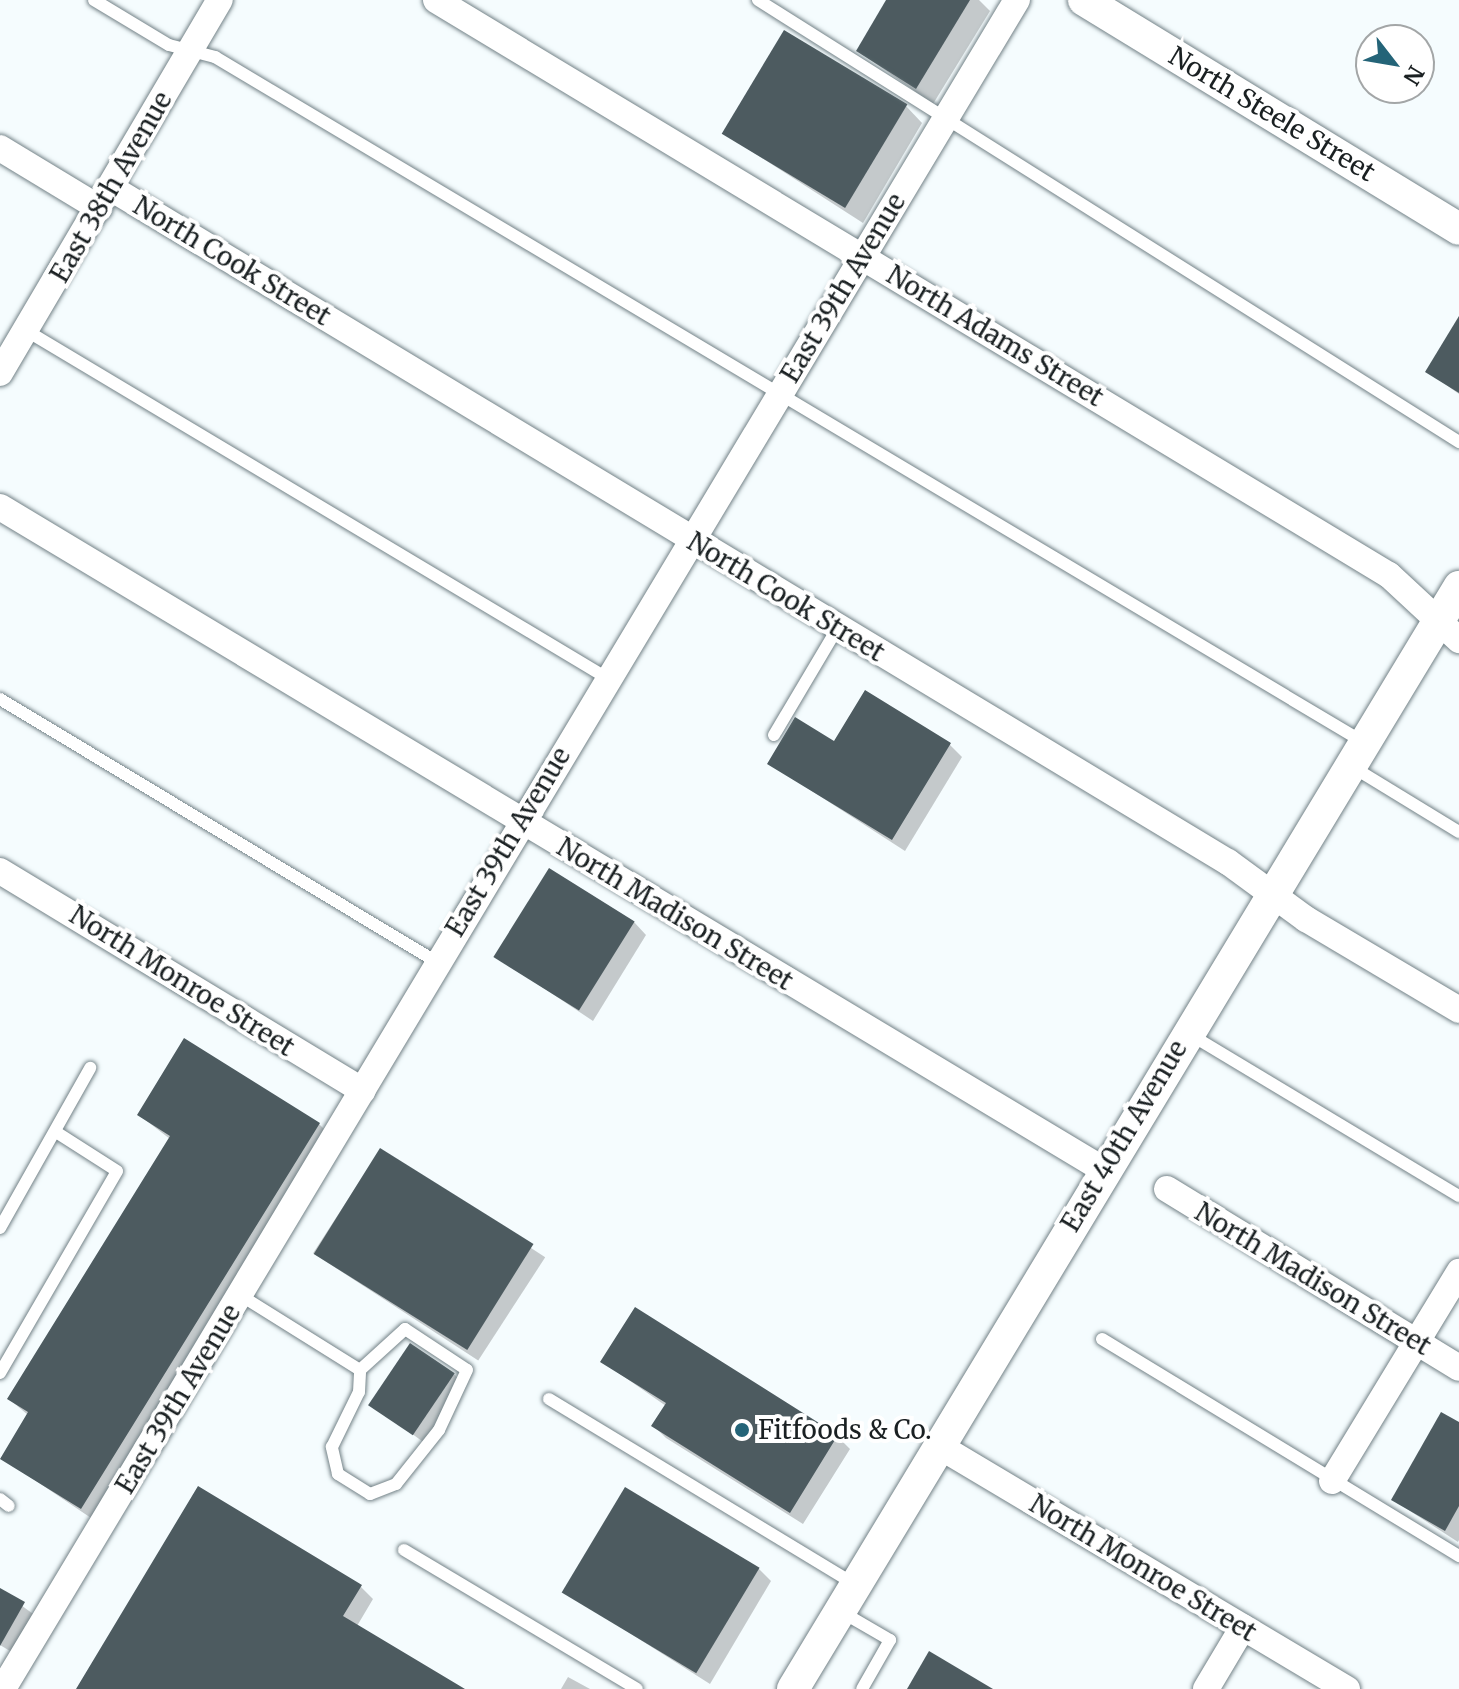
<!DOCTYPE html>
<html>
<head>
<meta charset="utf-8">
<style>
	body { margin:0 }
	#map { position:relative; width:1459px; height:1689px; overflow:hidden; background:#f5fcfe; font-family:Merriweather,serif }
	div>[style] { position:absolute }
	.shadow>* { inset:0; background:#0003; transform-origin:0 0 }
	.building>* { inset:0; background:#4d5b60; transform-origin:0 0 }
	.roads { filter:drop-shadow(0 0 2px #738287) drop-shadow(0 0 2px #738287) }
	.service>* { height:12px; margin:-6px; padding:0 6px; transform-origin:6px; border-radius:6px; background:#fff }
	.minor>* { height:26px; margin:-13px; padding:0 13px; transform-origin:13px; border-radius:13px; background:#fff }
	.tertiary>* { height:32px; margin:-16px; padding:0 16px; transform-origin:16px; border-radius:16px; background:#fff }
	.dots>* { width:22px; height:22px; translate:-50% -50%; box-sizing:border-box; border:4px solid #fff; border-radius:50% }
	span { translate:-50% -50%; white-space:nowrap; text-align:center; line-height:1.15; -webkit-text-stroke:8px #fff; paint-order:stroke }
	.street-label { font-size:26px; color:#1a2022 }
	.poi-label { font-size:26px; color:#1a2022 }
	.left { translate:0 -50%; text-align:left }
	.north { position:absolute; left:1355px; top:24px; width:80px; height:80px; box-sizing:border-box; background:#fff; border:2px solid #a3a6a7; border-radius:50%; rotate:121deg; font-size:22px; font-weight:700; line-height:32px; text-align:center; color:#1a2022 }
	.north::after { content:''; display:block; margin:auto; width:28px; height:36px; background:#246478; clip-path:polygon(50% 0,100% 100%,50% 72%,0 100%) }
</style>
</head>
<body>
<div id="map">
	<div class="shadow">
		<div style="clip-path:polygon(889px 0,979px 0,990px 11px,933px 104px,858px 51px)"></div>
		<div style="clip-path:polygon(906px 106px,922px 123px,863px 223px,723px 133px)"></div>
		<div style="clip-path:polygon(1459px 337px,1459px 394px,1428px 372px)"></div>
		<div style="clip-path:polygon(835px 744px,950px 745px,962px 757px,905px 851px,770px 764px)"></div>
		<div style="clip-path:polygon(634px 922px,646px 935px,593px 1021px,497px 957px)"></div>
		<div style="clip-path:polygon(139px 1115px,319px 1124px,332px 1137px,94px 1520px,2px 1458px,28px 1415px,9px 1399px,170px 1139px)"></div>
		<div style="left:380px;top:1150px;width:197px;height:123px;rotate:33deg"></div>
		<div style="clip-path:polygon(603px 1362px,837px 1436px,850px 1449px,803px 1524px,666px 1438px,654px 1426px,666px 1406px)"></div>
		<div style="clip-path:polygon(454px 1374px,466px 1387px,429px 1446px,373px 1406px)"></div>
		<div style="clip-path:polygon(1459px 1424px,1459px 1540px,1458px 1542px,1393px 1500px)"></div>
		<div style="clip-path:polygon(758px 1568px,771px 1581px,710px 1684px,565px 1592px)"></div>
		<div style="clip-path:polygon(361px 1587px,373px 1599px,357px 1626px,461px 1689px,83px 1689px)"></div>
		<div style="clip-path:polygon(0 1590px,36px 1616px,15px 1654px,0 1645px)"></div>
		<div style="clip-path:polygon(568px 1677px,590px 1689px,561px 1689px)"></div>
	</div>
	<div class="building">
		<div style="clip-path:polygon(886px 0,970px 0,916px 89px,856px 51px)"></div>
		<div style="left:784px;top:30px;width:144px;height:121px;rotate:31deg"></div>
		<div style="clip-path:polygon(1459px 316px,1459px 393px,1425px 372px)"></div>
		<div style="clip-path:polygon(865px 690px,951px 743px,892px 840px,767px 764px,795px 717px,834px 741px)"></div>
		<div style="left:549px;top:868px;width:101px;height:105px;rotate:32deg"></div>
		<div style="clip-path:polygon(184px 1038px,320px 1123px,81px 1509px,0 1459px,28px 1412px,7px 1399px,170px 1136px,137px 1115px)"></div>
		<div style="left:380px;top:1148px;width:181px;height:125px;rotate:32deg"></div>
		<div style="clip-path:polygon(635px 1307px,838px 1435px,790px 1513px,651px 1426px,666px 1403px,600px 1362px)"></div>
		<div style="left:410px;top:1343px;width:54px;height:75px;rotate:34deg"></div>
		<div style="clip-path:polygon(1441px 1412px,1459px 1422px,1459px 1506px,1445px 1531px,1391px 1500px)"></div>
		<div style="clip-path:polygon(198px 1486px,362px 1585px,343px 1616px,465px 1689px,76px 1689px)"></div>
		<div style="left:625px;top:1487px;width:157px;height:123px;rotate:31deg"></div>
		<div style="clip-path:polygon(0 1588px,25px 1602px,0 1646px)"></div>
		<div style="clip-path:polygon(929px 1651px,993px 1689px,907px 1689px)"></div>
	</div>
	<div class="roads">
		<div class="service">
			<div style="left:94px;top:0;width:87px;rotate:31deg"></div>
			<div style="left:169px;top:45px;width:48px;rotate:14.6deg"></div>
			<div style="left:215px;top:57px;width:1337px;rotate:30.82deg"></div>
			<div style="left:758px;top:0;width:829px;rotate:32.23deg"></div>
			<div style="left:27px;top:331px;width:676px;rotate:30.89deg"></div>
			<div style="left:0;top:699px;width:508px;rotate:31.06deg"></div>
			<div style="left:774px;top:735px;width:123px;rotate:-59.3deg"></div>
			<div style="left:1351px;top:766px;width:127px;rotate:31.4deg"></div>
			<div style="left:1191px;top:1035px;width:313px;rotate:31deg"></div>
			<div style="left:0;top:1228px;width:184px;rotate:-60.6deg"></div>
			<div style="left:240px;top:1295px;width:142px;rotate:32deg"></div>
			<div style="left:405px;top:1329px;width:74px;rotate:33.5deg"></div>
			<div style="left:467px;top:1370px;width:66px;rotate:115deg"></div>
			<div style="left:439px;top:1430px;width:69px;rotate:128.5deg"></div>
			<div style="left:396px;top:1484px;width:28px;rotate:159deg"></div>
			<div style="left:370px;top:1494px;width:38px;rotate:-148deg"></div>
			<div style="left:338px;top:1474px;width:28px;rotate:-103deg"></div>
			<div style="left:332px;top:1447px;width:61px;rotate:-63.9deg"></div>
			<div style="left:359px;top:1392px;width:22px;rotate:-87deg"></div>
			<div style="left:360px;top:1370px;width:61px;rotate:-42.3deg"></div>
			<div style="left:1102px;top:1339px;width:418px;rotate:31.3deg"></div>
			<div style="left:0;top:1373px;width:233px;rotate:-59.9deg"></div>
			<div style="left:117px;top:1171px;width:72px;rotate:-147.4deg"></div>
			<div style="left:549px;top:1399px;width:357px;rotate:31.2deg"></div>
			<div style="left:0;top:1499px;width:11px;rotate:38deg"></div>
			<div style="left:404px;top:1550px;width:271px;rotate:30.8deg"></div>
			<div style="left:840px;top:1611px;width:58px;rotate:30.1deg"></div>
			<div style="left:890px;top:1640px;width:56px;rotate:119.7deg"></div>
		</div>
		<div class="minor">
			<div style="left:436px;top:0;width:1113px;rotate:31.11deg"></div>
			<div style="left:1389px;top:575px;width:96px;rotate:42.9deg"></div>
			<div style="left:0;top:148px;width:116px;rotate:31.2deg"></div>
			<div style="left:111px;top:188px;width:1305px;rotate:31.11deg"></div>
			<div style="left:1228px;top:862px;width:97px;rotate:36.2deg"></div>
			<div style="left:1306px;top:919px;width:178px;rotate:30.7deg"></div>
			<div style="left:0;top:373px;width:433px;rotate:-59.5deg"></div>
			<div style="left:0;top:507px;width:1288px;rotate:30.99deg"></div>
			<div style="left:0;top:871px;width:424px;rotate:31.2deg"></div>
			<div style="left:1167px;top:1189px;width:342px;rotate:31.5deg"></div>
			<div style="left:939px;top:1446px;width:475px;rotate:30.8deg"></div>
			<div style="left:1332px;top:1481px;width:245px;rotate:-58.7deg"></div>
			<div style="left:4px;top:1687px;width:1968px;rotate:-59.02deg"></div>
			<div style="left:1206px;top:1689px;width:72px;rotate:-59.2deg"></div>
		</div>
		<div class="tertiary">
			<div style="left:1084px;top:0;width:439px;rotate:31.4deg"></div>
			<div style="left:793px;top:1689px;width:1288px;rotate:-58.85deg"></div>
		</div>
	</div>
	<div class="dots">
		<div style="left:742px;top:1430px;background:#246478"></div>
	</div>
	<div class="street-label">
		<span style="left:1272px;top:114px;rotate:31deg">North Steele Street</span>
		<span style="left:111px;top:187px;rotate:-60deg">East 38th Avenue</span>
		<span style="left:232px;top:261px;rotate:31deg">North Cook Street</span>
		<span style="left:843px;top:288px;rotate:-59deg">East 39th Avenue</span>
		<span style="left:995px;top:336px;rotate:31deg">North Adams Street</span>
		<span style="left:786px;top:597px;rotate:31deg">North Cook Street</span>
		<span style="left:508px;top:842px;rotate:-59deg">East 39th Avenue</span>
		<span style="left:675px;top:914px;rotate:31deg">North Madison Street</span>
		<span style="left:182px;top:981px;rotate:32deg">North Monroe Street</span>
		<span style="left:1124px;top:1136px;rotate:-59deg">East 40th Avenue</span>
		<span style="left:1313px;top:1279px;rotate:31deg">North Madison Street</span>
		<span style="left:178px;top:1399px;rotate:-59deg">East 39th Avenue</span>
		<span style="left:1143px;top:1568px;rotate:31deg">North Monroe Street</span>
	</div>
	<div class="poi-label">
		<span class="left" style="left:758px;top:1430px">Fitfoods &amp; Co.</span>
	</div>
	<div class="north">N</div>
</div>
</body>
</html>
